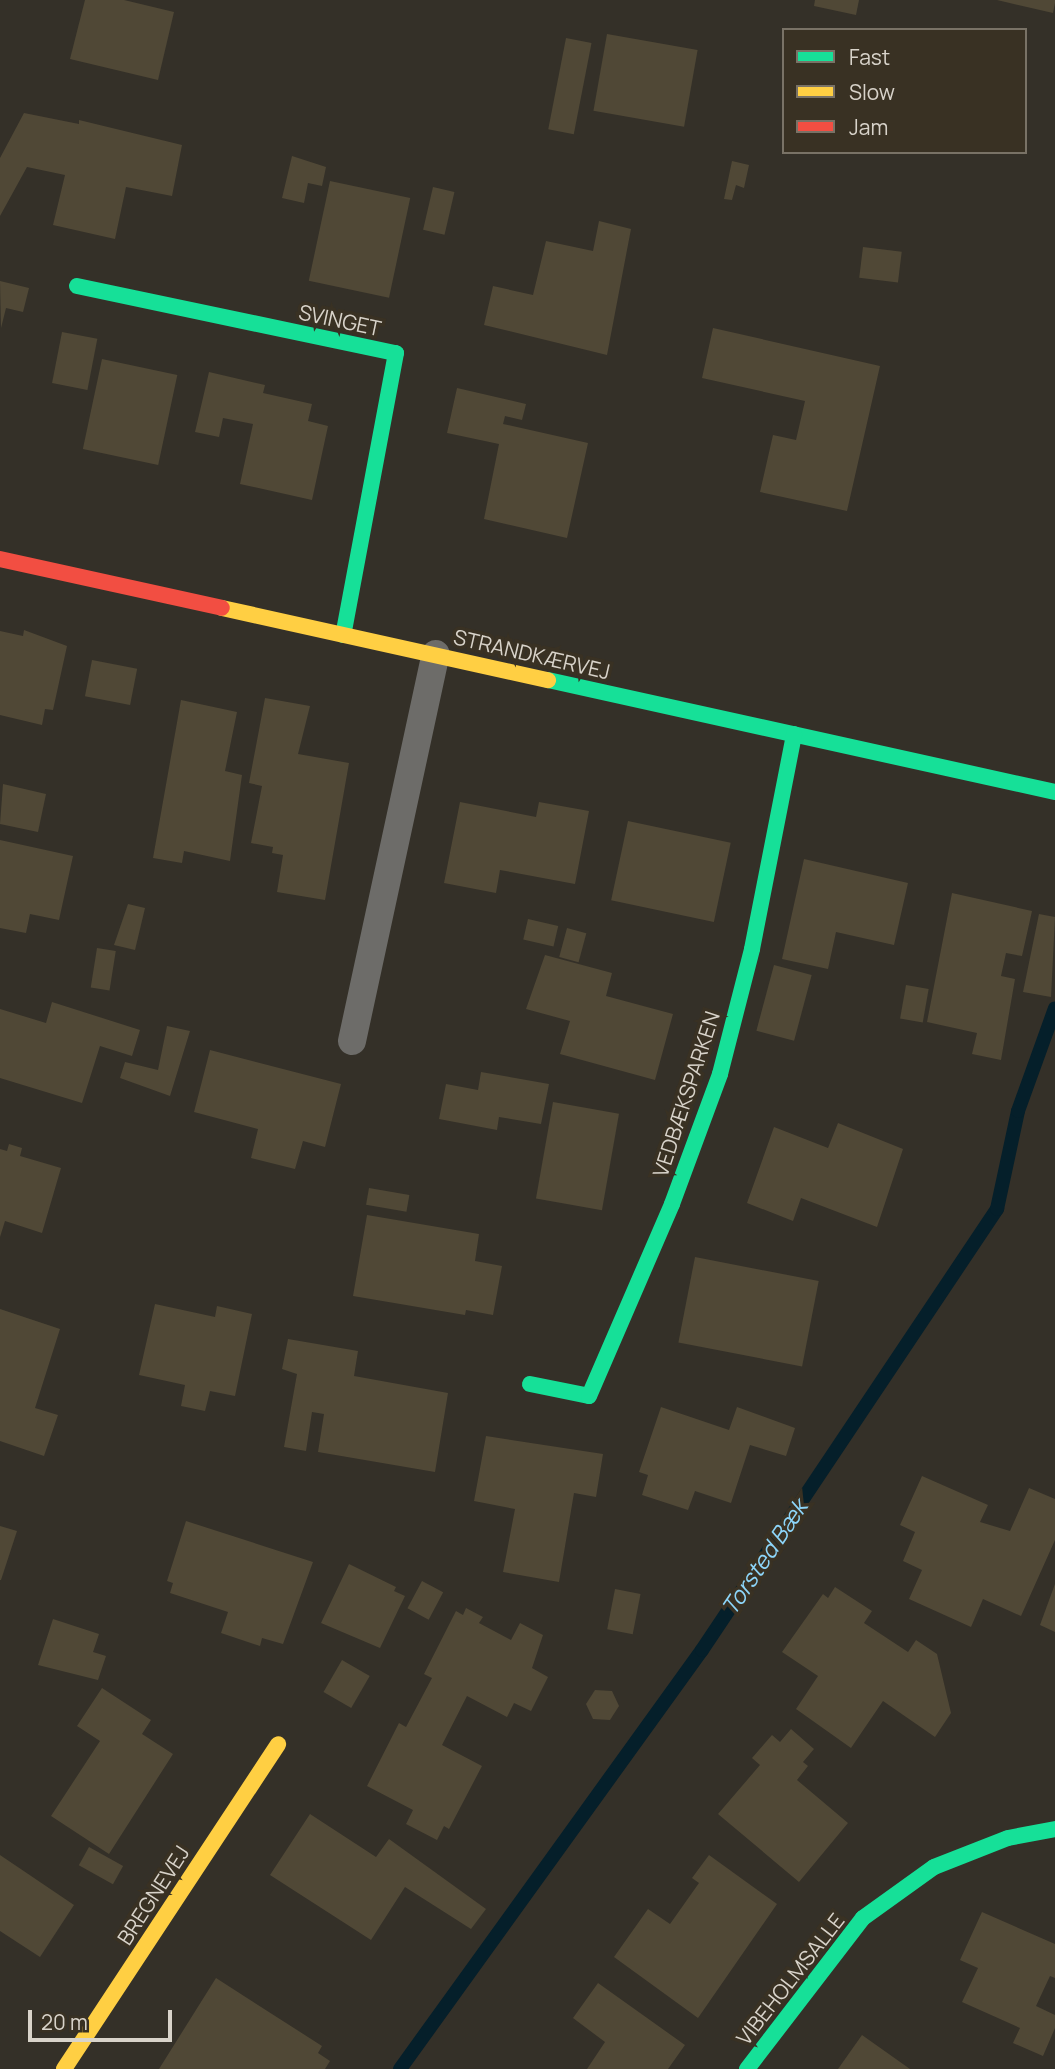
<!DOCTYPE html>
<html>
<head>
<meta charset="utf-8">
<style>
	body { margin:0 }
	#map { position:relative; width:1055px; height:2069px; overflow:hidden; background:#343028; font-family:Manrope,sans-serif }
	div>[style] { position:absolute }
	.stream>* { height:14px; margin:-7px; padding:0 7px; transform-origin:7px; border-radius:7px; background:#051f2a }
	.building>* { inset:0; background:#504836; transform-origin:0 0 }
	.lane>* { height:28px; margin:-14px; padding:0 14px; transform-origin:14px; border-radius:14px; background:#6d6c69 }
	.fast>* { height:16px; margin:-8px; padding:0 8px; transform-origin:8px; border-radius:8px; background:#16e098 }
	.slow>* { height:16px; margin:-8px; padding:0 8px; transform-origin:8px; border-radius:8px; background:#ffcf43 }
	.jam>* { height:16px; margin:-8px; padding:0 8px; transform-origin:8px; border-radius:8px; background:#f24e42 }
	span { translate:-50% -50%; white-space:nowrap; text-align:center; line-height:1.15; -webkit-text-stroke:7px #393123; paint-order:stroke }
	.street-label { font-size:21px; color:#d8d3ca }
	.water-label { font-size:23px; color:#8dd5f9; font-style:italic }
	.legend { position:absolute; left:782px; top:28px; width:245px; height:126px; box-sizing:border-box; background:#393123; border:2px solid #797266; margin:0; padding:9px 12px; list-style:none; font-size:21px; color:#d8d3ca }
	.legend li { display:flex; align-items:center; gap:14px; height:35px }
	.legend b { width:35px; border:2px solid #797266 }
	.scale { position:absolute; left:28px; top:2010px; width:144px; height:32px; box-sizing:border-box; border:4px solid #d8d3ca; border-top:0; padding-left:9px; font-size:21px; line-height:24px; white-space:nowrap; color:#d8d3ca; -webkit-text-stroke:5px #393123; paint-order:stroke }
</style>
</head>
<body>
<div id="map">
	<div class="stream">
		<div style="left:400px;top:2069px;width:516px;rotate:-54.22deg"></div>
		<div style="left:702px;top:1650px;width:531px;rotate:-56.22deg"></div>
		<div style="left:997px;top:1209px;width:100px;rotate:-77.9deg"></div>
		<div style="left:1018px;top:1111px;width:109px;rotate:-70.2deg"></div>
	</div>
	<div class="building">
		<div style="clip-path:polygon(85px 0,124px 0,174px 12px,158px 80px,70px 59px)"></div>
		<div style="clip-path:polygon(815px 0,859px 0,856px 15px,814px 6px)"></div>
		<div style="clip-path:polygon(997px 0,1055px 0,1055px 3px,1053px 13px)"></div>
		<div style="left:607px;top:34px;width:92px;height:78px;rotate:10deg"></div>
		<div style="left:566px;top:38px;width:26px;height:93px;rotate:11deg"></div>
		<div style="clip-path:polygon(24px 113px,79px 124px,79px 120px,182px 145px,172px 196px,126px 187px,115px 239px,53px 225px,65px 175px,27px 167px,0 216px,0 158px)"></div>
		<div style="clip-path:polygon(292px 156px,326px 167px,322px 186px,308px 183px,304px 203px,282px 198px)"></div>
		<div style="clip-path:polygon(732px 161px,749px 165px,744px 188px,736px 185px,732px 200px,724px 199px)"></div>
		<div style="left:330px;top:181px;width:82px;height:102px;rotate:12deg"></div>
		<div style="left:433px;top:187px;width:22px;height:44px;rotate:13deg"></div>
		<div style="clip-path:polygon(599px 221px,631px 229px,607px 355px,484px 325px,493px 286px,533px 295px,546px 241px,593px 251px)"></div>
		<div style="left:863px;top:247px;width:39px;height:31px;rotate:7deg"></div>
		<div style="clip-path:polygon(0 281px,29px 288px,23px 312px,6px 308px,1px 328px)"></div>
		<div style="clip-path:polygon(713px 328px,880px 366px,847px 511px,760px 492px,773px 435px,796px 440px,805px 401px,702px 378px)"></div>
		<div style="left:62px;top:332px;width:36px;height:52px;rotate:11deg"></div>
		<div style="left:102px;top:359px;width:77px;height:92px;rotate:12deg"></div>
		<div style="clip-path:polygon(209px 372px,265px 385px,263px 393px,312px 404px,308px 421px,328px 426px,312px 500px,240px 484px,253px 424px,223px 418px,219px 437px,195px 432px)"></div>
		<div style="clip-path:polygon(457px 388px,526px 404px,522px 420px,505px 416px,503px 424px,588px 443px,567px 538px,484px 519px,499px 444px,447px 433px)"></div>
		<div style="clip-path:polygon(24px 630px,67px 646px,53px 710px,45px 709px,42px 725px,0 715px,0 631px,23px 636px)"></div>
		<div style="left:92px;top:660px;width:46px;height:37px;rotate:11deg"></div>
		<div style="clip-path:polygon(265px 698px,310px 706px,298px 754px,349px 763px,325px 900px,277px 892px,283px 855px,272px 853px,273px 847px,251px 843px,262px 786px,249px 783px)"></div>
		<div style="clip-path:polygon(181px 700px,237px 712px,225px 771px,242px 775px,230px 861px,184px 851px,182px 863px,153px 858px)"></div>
		<div style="clip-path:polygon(3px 784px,46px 794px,38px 832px,0 824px)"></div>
		<div style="clip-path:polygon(460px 802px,536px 817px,539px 802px,589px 811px,575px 884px,500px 870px,496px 893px,444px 883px)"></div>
		<div style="left:628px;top:821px;width:105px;height:81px;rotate:12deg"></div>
		<div style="clip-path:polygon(0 840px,73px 856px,59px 920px,30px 914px,26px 933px,0 928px)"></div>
		<div style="clip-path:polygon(804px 859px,908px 883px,894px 945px,836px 932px,828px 969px,782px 959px)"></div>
		<div style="clip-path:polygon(952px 893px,1032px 911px,1022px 956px,1006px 953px,1001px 976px,1015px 979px,1001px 1060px,972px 1054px,977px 1033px,927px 1022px)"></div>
		<div style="clip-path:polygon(128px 904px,145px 908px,135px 950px,114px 945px)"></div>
		<div style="clip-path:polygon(1039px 914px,1055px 917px,1051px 997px,1023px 992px)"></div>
		<div style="left:528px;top:919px;width:31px;height:21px;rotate:13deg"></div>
		<div style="left:567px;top:928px;width:20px;height:30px;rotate:15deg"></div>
		<div style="left:97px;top:948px;width:19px;height:40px;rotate:9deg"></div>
		<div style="clip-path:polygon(545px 955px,612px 973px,606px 996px,673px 1014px,655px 1080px,560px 1054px,570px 1021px,526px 1009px)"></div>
		<div style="left:774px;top:965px;width:39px;height:68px;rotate:15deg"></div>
		<div style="left:906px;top:985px;width:23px;height:34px;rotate:10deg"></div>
		<div style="clip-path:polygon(52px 1002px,140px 1030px,132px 1056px,100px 1046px,82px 1103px,0 1078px,0 1009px,46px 1023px)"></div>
		<div style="clip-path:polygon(167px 1026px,190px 1031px,170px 1096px,120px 1078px,125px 1062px,158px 1070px)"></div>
		<div style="clip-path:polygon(210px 1050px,341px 1084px,325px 1147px,303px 1141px,295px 1169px,251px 1158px,258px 1129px,194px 1112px)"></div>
		<div style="clip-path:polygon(481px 1072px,549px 1084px,541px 1124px,499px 1117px,497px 1130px,439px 1119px,446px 1084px,478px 1090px)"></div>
		<div style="left:553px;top:1102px;width:67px;height:98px;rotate:10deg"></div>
		<div style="clip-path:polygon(838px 1123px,903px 1149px,877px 1227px,801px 1198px,793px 1221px,747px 1203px,774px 1127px,828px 1148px)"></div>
		<div style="clip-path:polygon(9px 1144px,22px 1148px,20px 1156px,61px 1168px,42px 1233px,5px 1221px,0 1237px,0 1149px,7px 1151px)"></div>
		<div style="left:369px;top:1188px;width:41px;height:17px;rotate:10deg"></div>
		<div style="clip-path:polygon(367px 1215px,479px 1234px,475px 1261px,502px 1266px,493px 1315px,466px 1310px,465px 1315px,353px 1296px)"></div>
		<div style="left:695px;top:1257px;width:126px;height:87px;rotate:11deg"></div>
		<div style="clip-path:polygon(155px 1304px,215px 1317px,217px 1306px,252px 1314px,235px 1396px,210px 1391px,205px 1411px,181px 1406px,185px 1385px,139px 1375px)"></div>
		<div style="clip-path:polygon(0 1309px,60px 1329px,35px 1408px,58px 1415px,44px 1456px,0 1441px)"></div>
		<div style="clip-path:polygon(288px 1339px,358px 1351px,354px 1376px,448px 1393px,435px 1472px,318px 1452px,324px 1414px,312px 1412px,306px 1451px,284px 1447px,297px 1374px,282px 1369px)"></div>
		<div style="clip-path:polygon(661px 1407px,729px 1430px,737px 1407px,795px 1428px,786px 1456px,750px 1445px,731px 1503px,695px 1491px,688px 1510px,642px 1495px,648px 1475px,639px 1472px)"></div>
		<div style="clip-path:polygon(486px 1436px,603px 1454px,596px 1497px,574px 1493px,559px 1582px,503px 1572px,515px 1509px,474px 1501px)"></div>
		<div style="clip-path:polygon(922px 1476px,988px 1505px,980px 1522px,1010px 1531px,1029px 1488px,1055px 1499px,1055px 1540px,1021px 1616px,983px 1599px,971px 1627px,909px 1599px,922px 1570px,903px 1561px,915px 1532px,900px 1525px)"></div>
		<div style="clip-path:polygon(186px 1521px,313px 1562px,283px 1644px,262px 1638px,260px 1646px,221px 1633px,228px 1612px,170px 1593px,173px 1583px,167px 1581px)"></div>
		<div style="clip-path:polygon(0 1526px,17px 1531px,1px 1580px,0 1580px)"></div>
		<div style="clip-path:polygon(349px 1564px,396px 1587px,394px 1591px,405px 1596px,380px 1648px,321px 1623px)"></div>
		<div style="left:422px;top:1581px;width:24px;height:31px;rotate:28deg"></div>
		<div style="clip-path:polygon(1055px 1584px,1055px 1632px,1040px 1625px)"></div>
		<div style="clip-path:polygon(835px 1587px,872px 1611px,864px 1623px,908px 1652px,916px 1640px,937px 1654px,951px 1713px,935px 1737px,883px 1701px,851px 1748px,796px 1709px,818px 1676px,782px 1652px,823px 1594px,828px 1598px)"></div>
		<div style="left:615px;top:1589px;width:26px;height:41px;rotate:11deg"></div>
		<div style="clip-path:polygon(466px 1608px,483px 1617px,479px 1623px,511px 1640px,520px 1623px,543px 1635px,532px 1668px,548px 1677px,531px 1711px,514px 1703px,507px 1717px,467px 1696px,442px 1745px,482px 1766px,449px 1829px,444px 1826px,437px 1840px,406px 1824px,413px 1810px,367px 1786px,399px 1723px,406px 1727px,432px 1678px,424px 1674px,456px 1611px,463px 1615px)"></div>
		<div style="clip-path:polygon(53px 1619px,99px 1634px,93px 1652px,106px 1656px,98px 1680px,38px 1665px)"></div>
		<div style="left:342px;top:1660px;width:32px;height:37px;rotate:30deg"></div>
		<div style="clip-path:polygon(102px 1688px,151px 1720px,142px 1734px,173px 1754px,109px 1854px,51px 1816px,100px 1741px,77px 1726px)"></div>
		<div style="clip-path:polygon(595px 1690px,612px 1691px,619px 1706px,610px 1720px,593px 1719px,586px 1704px)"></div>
		<div style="clip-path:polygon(791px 1729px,814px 1749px,803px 1762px,808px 1766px,797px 1780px,848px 1823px,799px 1882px,718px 1814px,760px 1765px,752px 1758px,772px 1735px,780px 1742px)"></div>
		<div style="clip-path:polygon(310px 1814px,376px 1857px,389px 1839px,486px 1909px,471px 1929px,405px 1887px,371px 1940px,270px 1875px)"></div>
		<div style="left:89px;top:1847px;width:39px;height:21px;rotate:29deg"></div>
		<div style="clip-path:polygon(0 1855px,74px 1905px,40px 1957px,0 1931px)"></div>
		<div style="clip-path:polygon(709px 1855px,777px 1904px,698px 2018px,614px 1957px,648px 1909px,670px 1924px,699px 1883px,692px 1878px)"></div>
		<div style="clip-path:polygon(982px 1912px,1055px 1944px,1055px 1978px,1050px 1976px,1036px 2006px,1055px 2015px,1055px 2028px,1043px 2056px,1013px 2043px,1020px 2028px,962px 2002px,978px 1968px,960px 1960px)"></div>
		<div style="clip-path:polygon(216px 1978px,322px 2046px,318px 2053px,330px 2061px,325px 2069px,159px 2069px)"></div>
		<div style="clip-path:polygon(598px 1983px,685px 2045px,668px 2069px,587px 2069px,605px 2042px,573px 2018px)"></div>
		<div style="clip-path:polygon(862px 2035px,910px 2069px,838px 2069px)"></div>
	</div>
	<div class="lane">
		<div style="left:352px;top:1041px;width:396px;rotate:-77.8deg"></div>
	</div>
	<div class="fast">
		<div style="left:77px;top:286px;width:326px;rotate:11.9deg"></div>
		<div style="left:396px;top:353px;width:287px;rotate:100.6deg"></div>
		<div style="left:548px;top:680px;width:519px;rotate:12.46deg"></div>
		<div style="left:530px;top:1384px;width:60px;rotate:11.5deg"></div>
		<div style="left:589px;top:1396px;width:209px;rotate:-66.6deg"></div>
		<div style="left:672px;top:1204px;width:139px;rotate:-69.7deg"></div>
		<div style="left:720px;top:1074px;width:129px;rotate:-75.6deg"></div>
		<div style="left:752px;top:949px;width:219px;rotate:-78.9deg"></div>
		<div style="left:747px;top:2069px;width:190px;rotate:-52.5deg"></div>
		<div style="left:863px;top:1918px;width:87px;rotate:-35.7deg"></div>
		<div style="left:934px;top:1867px;width:79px;rotate:-21.4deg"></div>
		<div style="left:1008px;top:1838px;width:48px;rotate:-10.8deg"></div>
	</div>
	<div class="slow">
		<div style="left:222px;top:608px;width:334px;rotate:12.5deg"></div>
		<div style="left:64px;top:2069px;width:389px;rotate:-56.6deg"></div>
	</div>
	<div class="jam">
		<div style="left:0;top:559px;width:227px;rotate:12.4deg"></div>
	</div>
	<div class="street-label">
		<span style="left:340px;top:320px;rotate:12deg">SVINGET</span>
		<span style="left:532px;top:654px;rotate:13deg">STRANDKÆRVEJ</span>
		<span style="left:686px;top:1094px;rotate:-72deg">VEDBÆKSPARKEN</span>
		<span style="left:153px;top:1895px;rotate:-57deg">BREGNEVEJ</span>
		<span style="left:790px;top:1979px;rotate:-52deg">VIBEHOLMSALLE</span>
	</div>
	<div class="water-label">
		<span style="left:764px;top:1557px;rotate:-56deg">Torsted Bæk</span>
	</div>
	<ul class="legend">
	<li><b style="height:9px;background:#16e098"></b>Fast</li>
	<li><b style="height:9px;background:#ffcf43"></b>Slow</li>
	<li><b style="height:9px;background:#f24e42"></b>Jam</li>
	</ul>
	<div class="scale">20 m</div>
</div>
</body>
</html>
